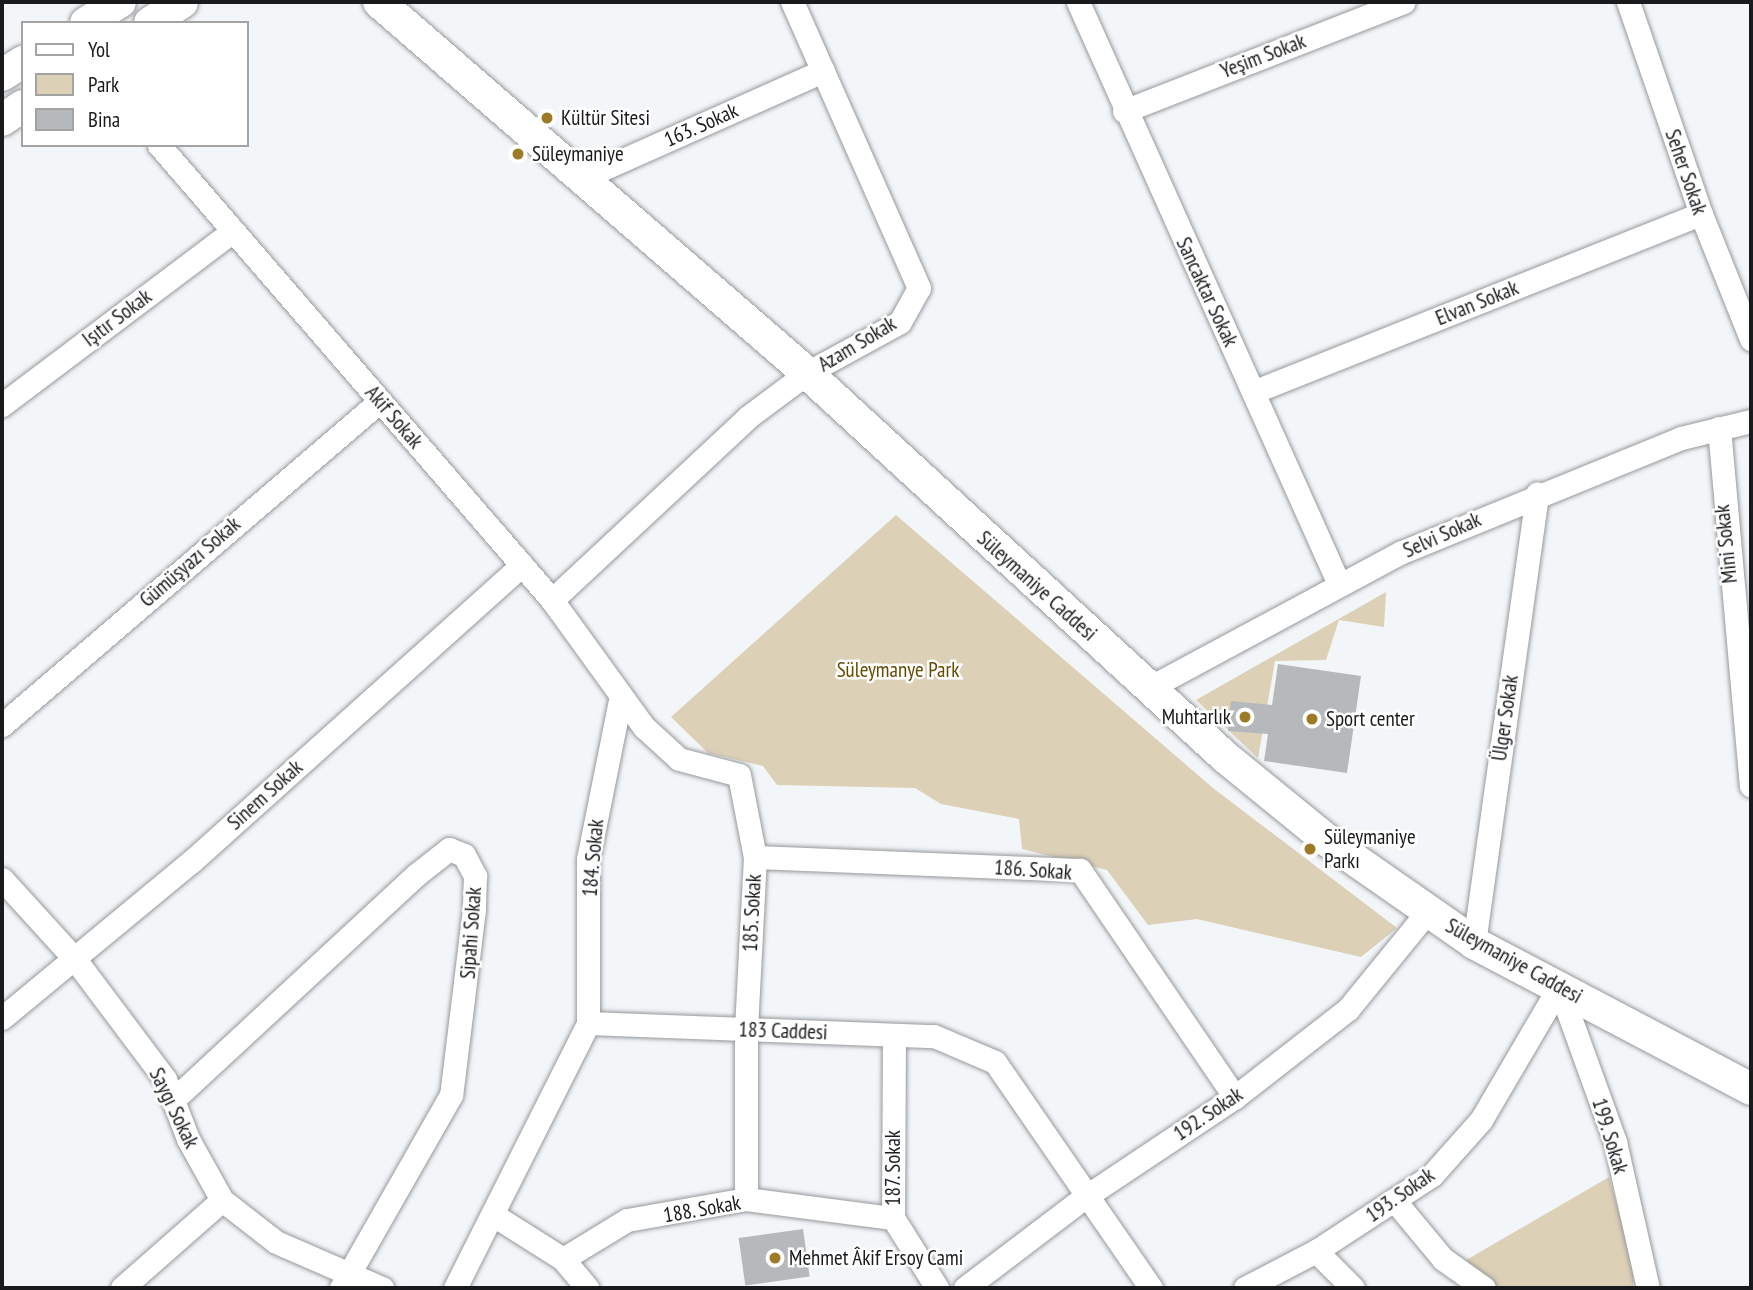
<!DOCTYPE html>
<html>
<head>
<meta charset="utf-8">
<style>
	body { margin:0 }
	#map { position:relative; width:1753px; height:1290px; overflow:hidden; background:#f3f6f9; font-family:"PT Sans Narrow",sans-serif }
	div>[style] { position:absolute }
	.green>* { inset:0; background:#dcd0b6 }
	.building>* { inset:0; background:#b6b9bb; transform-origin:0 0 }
	.roads { filter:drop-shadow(0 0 2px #96999b) drop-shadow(0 0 2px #96999b) }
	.minor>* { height:23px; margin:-11.5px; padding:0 11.5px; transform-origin:11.5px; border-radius:11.5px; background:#fff }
	.secondary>* { height:32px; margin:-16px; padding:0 16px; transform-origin:16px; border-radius:16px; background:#fff }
	.dots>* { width:19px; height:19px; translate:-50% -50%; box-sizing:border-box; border:4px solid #fff; border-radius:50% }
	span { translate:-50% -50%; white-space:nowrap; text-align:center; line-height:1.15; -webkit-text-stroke:5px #fff; paint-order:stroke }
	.street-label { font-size:21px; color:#191a1b }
	.poi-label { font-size:21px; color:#191a1b }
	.left { translate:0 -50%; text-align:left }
	.right { translate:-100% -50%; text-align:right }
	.park-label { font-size:21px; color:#644b01 }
	.frame { position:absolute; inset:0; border:4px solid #191a1b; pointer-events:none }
	.legend { position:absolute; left:21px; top:21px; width:228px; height:126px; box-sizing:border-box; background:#fff; border:2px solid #a3a3a4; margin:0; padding:9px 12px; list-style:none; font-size:21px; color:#191a1b }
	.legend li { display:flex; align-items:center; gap:14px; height:35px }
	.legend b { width:35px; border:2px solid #a3a3a4 }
</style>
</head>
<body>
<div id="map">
	<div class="green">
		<div style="clip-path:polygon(896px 515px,1213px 788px,1397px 928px,1361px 957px,1197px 919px,1148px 925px,1107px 870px,1022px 849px,1019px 819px,941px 804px,915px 788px,777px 785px,763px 766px,708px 753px,671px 717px)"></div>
		<div style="clip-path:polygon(1386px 592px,1384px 627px,1339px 620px,1326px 660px,1275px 661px,1258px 758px,1196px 700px)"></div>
		<div style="clip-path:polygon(1609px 1177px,1634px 1268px,1633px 1288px,1500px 1288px,1461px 1263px)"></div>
	</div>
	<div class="building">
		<div style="clip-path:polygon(1278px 664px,1361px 676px,1347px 773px,1264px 761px,1268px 734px,1228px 731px,1231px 701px,1272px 705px)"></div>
		<div style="left:803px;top:1229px;width:48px;height:65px;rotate:82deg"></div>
	</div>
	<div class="roads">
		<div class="minor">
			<div style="left:1078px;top:2px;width:636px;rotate:65.85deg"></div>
			<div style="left:1628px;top:2px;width:224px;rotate:71deg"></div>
			<div style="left:1701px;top:214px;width:135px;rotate:68.2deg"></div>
			<div style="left:1124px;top:111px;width:300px;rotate:-21.3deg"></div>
			<div style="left:159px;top:145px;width:601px;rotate:49.18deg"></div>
			<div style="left:552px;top:600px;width:157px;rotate:54.1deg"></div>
			<div style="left:644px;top:727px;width:47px;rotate:42.4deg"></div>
			<div style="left:679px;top:759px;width:62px;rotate:14.9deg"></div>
			<div style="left:739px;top:775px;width:84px;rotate:79deg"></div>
			<div style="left:755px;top:857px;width:173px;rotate:93deg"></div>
			<div style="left:746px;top:1030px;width:169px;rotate:90deg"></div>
			<div style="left:580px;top:179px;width:266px;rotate:-24deg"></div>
			<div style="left:1253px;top:392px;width:482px;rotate:-21.7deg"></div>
			<div style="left:2px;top:405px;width:289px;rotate:-37deg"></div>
			<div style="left:1719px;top:428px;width:359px;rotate:84.9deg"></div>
			<div style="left:552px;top:600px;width:268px;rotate:-43deg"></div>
			<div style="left:748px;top:417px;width:74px;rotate:-36.7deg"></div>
			<div style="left:807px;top:373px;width:106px;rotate:-28.7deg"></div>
			<div style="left:900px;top:322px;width:39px;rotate:-61deg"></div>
			<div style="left:919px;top:288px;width:313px;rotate:-113.9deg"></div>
			<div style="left:1149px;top:688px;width:287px;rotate:-28.3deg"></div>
			<div style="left:1402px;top:552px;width:301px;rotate:-22.2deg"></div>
			<div style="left:1681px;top:438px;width:72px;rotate:-13.7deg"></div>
			<div style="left:2px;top:725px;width:498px;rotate:-40.6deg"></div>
			<div style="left:755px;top:857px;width:325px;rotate:2.3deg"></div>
			<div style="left:1080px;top:870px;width:275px;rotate:55.7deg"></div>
			<div style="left:2px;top:879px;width:107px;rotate:47.7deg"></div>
			<div style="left:74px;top:958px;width:151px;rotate:53.1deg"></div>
			<div style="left:165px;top:1079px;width:64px;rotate:69deg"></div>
			<div style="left:188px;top:1139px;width:70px;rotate:60.9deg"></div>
			<div style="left:222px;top:1200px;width:68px;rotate:37.9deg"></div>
			<div style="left:276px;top:1242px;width:116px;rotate:23.5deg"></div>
			<div style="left:1474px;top:943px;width:454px;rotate:-82deg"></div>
			<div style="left:1559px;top:987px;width:165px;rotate:70.1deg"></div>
			<div style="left:1615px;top:1142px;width:150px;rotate:77.3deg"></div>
			<div style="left:2px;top:1018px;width:246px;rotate:-39.6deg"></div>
			<div style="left:192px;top:861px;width:443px;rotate:-41.9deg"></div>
			<div style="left:588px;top:1023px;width:164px;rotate:-90deg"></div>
			<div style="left:588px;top:859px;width:166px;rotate:-78.6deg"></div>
			<div style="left:894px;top:1035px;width:183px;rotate:90.3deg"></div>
			<div style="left:893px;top:1218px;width:83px;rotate:57.8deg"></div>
			<div style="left:173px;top:1100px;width:331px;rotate:-42.8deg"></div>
			<div style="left:416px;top:875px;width:42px;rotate:-38.2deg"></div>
			<div style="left:449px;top:849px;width:16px;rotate:22deg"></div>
			<div style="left:464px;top:855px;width:24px;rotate:62deg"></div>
			<div style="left:475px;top:876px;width:33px;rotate:92deg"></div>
			<div style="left:474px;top:909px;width:187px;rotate:97deg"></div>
			<div style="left:451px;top:1095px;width:222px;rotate:119.7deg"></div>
			<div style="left:1394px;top:1200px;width:77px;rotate:50.3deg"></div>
			<div style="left:1443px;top:1259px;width:50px;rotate:35.3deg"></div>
			<div style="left:495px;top:1216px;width:80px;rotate:32.3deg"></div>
			<div style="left:563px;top:1259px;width:38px;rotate:50deg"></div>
			<div style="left:1316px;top:1251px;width:52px;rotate:45deg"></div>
			<div style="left:563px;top:1259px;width:75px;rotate:-31.4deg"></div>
			<div style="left:627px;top:1220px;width:121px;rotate:-10deg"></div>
			<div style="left:746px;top:1199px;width:148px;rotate:7.4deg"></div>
			<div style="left:122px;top:1288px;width:133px;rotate:-41.3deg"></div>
			<div style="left:455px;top:1288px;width:297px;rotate:-63.3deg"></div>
			<div style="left:588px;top:1023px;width:346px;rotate:2.2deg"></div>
			<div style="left:934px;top:1036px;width:66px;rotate:23.1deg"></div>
			<div style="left:995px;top:1062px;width:275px;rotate:55.4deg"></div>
			<div style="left:965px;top:1288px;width:151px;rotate:-37.2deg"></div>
			<div style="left:1085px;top:1197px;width:180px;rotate:-33.7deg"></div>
			<div style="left:1235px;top:1097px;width:143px;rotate:-37.9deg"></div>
			<div style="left:1348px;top:1009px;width:125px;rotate:-50.8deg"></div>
			<div style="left:1245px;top:1288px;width:80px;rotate:-27.5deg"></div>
			<div style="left:1316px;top:1251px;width:139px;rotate:-33.2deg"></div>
			<div style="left:1432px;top:1175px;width:74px;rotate:-48.3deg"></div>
			<div style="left:1481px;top:1120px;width:154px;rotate:-59.6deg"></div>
		</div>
		<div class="secondary">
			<div style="left:379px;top:2px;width:566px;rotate:40.92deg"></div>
			<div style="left:807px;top:373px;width:568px;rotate:42.57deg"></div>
			<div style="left:1225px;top:757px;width:133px;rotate:39.2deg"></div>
			<div style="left:1328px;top:841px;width:178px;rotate:34.9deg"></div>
			<div style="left:1474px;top:943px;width:313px;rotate:27.8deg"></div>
			<div style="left:86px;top:23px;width:40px;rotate:-32deg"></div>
			<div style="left:150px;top:23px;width:38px;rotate:-33deg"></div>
			<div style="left:2px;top:75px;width:25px;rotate:-32deg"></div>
			<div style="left:2px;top:120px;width:25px;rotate:-34deg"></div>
		</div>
	</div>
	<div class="dots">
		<div style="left:547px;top:118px;background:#9d7a25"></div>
		<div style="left:518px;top:154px;background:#9d7a25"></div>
		<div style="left:1245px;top:717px;background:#9d7a25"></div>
		<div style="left:1312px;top:719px;background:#9d7a25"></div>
		<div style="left:1310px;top:849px;background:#9d7a25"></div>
		<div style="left:775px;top:1258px;background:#9d7a25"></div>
	</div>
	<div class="street-label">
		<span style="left:1263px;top:56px;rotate:-21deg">Yeşim Sokak</span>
		<span style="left:701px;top:125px;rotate:-24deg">163. Sokak</span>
		<span style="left:1686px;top:172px;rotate:71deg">Seher Sokak</span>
		<span style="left:1207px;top:292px;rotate:65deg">Sancaktar Sokak</span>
		<span style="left:1477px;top:303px;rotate:-22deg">Elvan Sokak</span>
		<span style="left:117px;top:318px;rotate:-37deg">Işıtır Sokak</span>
		<span style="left:857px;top:344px;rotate:-31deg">Azam Sokak</span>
		<span style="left:394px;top:417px;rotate:49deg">Akif Sokak</span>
		<span style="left:1442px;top:535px;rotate:-24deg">Selvi Sokak</span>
		<span style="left:1726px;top:544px;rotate:-96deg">Mini Sokak</span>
		<span style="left:190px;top:562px;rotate:-41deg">Gümüşyazı Sokak</span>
		<span style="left:1037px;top:586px;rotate:42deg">Süleymaniye Caddesi</span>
		<span style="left:1505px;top:718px;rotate:-82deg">Ülger Sokak</span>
		<span style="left:265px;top:795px;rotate:-42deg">Sinem Sokak</span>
		<span style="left:593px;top:858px;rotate:-85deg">184. Sokak</span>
		<span style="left:1033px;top:870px;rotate:4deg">186. Sokak</span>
		<span style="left:752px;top:913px;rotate:-87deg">185. Sokak</span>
		<span style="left:471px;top:933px;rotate:-86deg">Sipahi Sokak</span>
		<span style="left:1514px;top:961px;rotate:29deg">Süleymaniye Caddesi</span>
		<span style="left:783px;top:1031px;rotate:2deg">183 Caddesi</span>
		<span style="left:174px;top:1108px;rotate:64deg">Saygı Sokak</span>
		<span style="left:1208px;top:1114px;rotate:-34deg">192. Sokak</span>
		<span style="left:1610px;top:1136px;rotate:73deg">199. Sokak</span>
		<span style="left:893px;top:1168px;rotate:-90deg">187. Sokak</span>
		<span style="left:1400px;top:1195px;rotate:-35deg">193. Sokak</span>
		<span style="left:702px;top:1209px;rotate:-10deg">188. Sokak</span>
	</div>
	<div class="poi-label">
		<span class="left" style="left:561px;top:118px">Kültür Sitesi</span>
		<span class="left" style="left:532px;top:154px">Süleymaniye</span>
		<span class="right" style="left:1231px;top:717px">Muhtarlık</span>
		<span class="left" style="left:1326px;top:719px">Sport center</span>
		<span class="left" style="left:1324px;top:849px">Süleymaniye<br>Parkı</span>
		<span class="left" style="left:789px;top:1258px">Mehmet Âkif Ersoy Cami</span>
	</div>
	<div class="park-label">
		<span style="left:898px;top:670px">Süleymanye Park</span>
	</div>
	<div class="frame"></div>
	<ul class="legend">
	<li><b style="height:9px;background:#fff"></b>Yol</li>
	<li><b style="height:19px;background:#dcd0b6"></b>Park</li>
	<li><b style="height:19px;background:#b6b9bb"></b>Bina</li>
	</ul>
</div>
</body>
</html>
